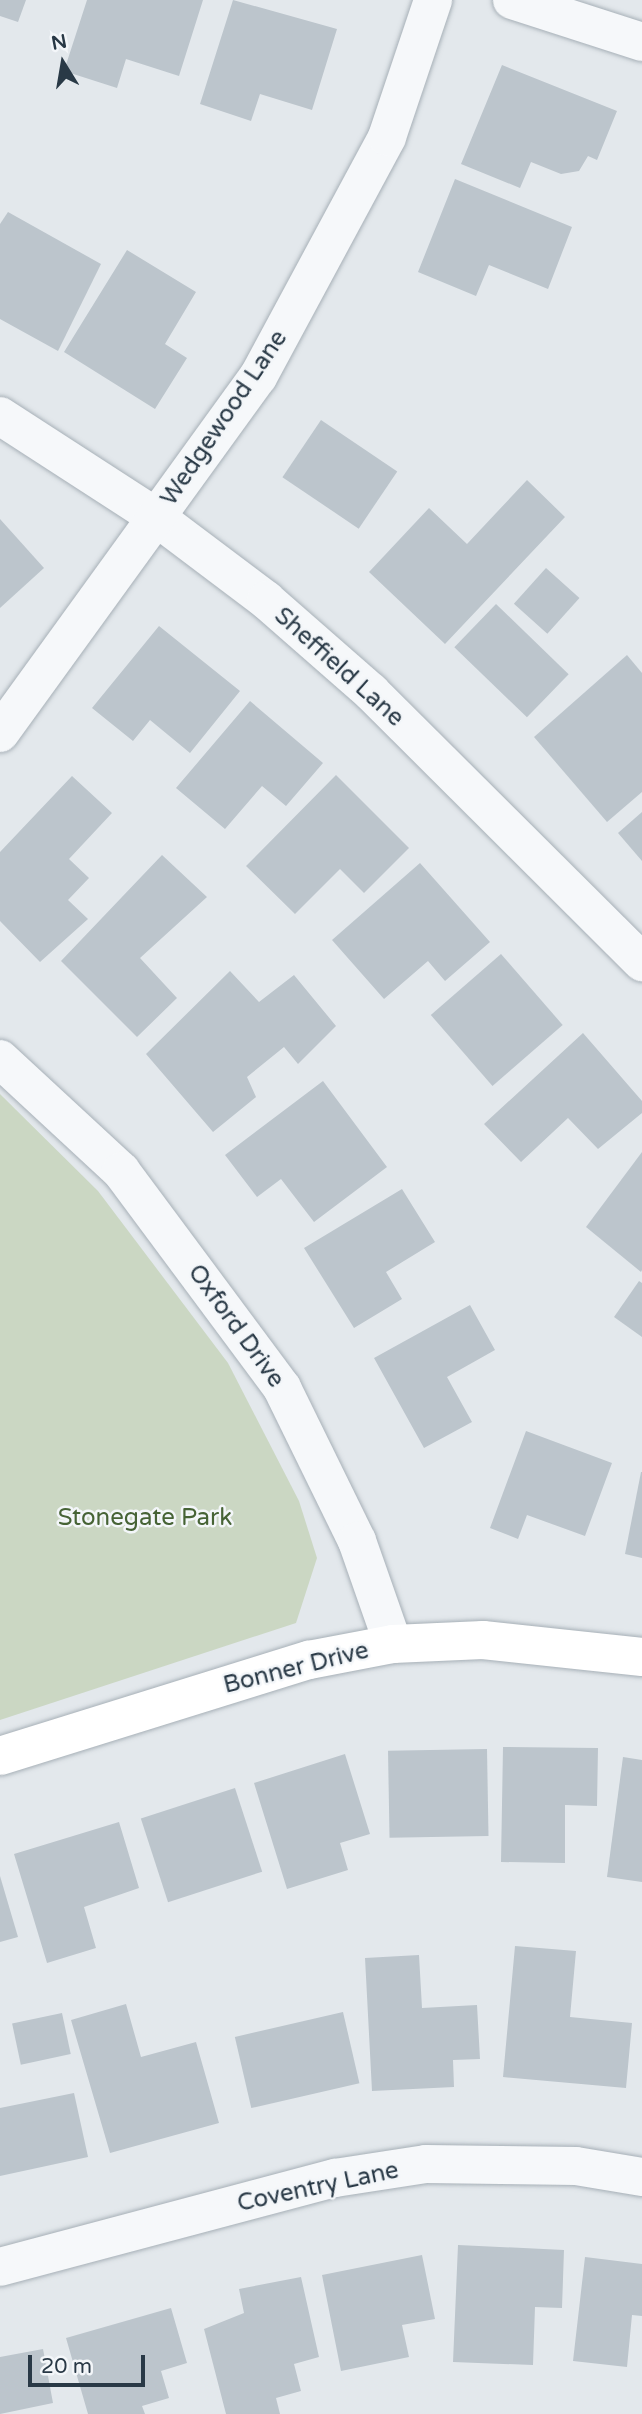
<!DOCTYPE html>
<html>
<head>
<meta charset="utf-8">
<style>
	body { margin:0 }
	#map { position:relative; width:642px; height:2414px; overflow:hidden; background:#e3e8ec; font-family:"Varela Round",sans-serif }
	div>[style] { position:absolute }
	.green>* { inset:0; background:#cbd7c3 }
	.building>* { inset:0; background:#bcc5cc; transform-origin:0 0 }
	.roads { filter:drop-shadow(0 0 2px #a7b0b7) drop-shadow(0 0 2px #a7b0b7) }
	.street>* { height:38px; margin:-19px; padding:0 19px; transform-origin:19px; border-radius:19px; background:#f6f8fa }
	.secondary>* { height:38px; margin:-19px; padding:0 19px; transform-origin:19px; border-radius:19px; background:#fff }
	span { translate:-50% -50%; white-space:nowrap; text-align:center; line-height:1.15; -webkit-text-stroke:5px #f3f6f9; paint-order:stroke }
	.street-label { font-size:24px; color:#293946 }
	.park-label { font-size:24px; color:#466335 }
	.north { position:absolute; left:28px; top:28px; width:70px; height:70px; -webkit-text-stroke:5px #f3f6f9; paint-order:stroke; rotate:349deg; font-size:19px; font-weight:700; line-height:28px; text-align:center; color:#293946 }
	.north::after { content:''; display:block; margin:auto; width:24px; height:32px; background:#293946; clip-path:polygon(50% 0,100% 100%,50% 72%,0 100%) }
	.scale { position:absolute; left:28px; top:2355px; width:117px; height:32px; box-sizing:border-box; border:4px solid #293946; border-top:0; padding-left:9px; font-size:21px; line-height:24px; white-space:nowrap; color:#293946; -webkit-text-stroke:5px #f3f6f9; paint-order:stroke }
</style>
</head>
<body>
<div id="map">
	<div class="green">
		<div style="clip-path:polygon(0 1094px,98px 1191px,228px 1363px,299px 1501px,317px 1558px,296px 1623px,0 1720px)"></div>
	</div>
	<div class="building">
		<div style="clip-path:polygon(0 0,26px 0,18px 22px,0 16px)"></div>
		<div style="clip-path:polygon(87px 0,203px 0,179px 76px,126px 59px,117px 88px,64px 71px)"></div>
		<div style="clip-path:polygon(233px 0,337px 29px,312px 110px,260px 94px,251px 121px,200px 104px)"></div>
		<div style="clip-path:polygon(502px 65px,617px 111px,597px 160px,588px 156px,579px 171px,561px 174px,531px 162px,520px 188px,461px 164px)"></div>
		<div style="clip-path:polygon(455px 179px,572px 227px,548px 289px,489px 265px,476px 296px,418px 272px)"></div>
		<div style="clip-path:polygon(8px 212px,101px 264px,58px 351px,0 319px,0 224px)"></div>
		<div style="clip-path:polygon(127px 250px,196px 292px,165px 344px,187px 358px,155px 409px,64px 352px)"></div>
		<div style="left:321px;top:420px;width:92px;height:69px;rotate:34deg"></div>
		<div style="clip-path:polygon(527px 480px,565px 517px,445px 644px,369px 572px,429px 508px,467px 544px)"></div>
		<div style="clip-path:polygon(0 519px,44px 568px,0 608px)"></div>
		<div style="left:546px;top:568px;width:45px;height:48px;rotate:42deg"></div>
		<div style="left:496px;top:604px;width:101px;height:60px;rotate:44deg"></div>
		<div style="clip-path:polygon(159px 626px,240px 691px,190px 753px,150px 720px,133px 741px,92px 708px)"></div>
		<div style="clip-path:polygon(627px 655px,642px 673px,642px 792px,607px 822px,534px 737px)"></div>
		<div style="clip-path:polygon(250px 701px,323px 763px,286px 806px,262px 786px,225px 829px,176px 788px)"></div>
		<div style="clip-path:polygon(336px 775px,409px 848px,364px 893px,340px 869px,295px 914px,246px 866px)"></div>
		<div style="clip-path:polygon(72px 776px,112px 813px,69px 859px,89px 878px,68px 900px,88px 919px,40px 962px,0 921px,0 852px)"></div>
		<div style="clip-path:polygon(642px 812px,642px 861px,618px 833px)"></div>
		<div style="clip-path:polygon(162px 855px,207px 897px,140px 958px,177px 998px,137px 1037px,61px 961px)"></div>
		<div style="clip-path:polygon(420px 863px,490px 942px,445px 981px,428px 961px,384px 999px,332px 940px)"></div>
		<div style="left:501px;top:954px;width:94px;height:93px;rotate:49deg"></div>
		<div style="clip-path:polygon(230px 971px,259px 1002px,294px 975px,336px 1026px,298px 1064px,284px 1047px,247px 1077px,256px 1097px,213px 1132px,146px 1054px)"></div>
		<div style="clip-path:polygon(583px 1033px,642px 1101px,642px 1113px,598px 1149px,568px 1118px,521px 1162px,484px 1124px)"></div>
		<div style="clip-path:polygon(323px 1081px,387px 1167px,314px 1222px,281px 1179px,257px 1197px,225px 1155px)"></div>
		<div style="clip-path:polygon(642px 1152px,642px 1270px,641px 1272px,586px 1227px)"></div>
		<div style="clip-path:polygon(402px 1189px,435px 1242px,386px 1272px,402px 1299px,354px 1328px,304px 1248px)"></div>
		<div style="clip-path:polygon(639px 1281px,642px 1283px,642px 1337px,614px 1317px)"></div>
		<div style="clip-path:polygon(470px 1305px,495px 1350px,447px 1377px,472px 1422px,424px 1448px,374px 1358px)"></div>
		<div style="clip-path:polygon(526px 1431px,612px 1463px,585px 1536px,527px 1515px,518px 1539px,490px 1528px)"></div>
		<div style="clip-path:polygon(641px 1472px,642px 1472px,642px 1558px,625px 1554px)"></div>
		<div style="clip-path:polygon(503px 1747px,598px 1748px,597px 1806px,565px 1805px,565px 1863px,501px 1862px)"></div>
		<div style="left:487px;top:1749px;width:87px;height:99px;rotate:89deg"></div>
		<div style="clip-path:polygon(345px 1754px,370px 1834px,340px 1843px,348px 1870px,287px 1889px,254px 1783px)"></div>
		<div style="clip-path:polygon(623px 1757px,642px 1760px,642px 1882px,607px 1877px)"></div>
		<div style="left:235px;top:1788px;width:88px;height:99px;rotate:72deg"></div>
		<div style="clip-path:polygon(119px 1822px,139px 1888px,84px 1907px,96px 1948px,47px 1963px,14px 1854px)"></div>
		<div style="clip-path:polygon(0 1876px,18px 1937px,0 1942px)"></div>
		<div style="clip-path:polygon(515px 1946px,576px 1951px,570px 2017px,632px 2023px,626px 2088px,503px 2077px)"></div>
		<div style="clip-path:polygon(419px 1955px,422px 2008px,477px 2005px,480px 2059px,453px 2060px,454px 2087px,372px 2091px,365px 1958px)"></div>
		<div style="clip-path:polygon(126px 2004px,141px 2057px,196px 2042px,219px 2123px,110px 2153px,71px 2020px)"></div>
		<div style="left:343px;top:2012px;width:73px;height:111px;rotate:77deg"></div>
		<div style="left:62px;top:2013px;width:42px;height:51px;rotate:78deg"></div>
		<div style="clip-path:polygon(74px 2093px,88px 2157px,0 2176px,0 2108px)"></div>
		<div style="clip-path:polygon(458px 2245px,564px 2250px,562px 2308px,535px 2307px,533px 2365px,453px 2362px)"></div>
		<div style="clip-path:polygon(422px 2255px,435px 2319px,402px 2325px,409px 2357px,341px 2371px,322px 2275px)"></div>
		<div style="clip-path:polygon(585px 2257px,642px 2264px,642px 2316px,632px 2315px,627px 2367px,573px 2361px)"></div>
		<div style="clip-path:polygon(301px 2277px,319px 2357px,294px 2364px,301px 2391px,276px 2398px,280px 2414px,226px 2414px,204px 2329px,244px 2313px,239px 2289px)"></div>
		<div style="clip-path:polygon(171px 2308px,187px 2363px,161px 2371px,169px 2398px,142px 2406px,145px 2414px,88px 2414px,66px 2338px)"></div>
		<div style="clip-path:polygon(43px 2349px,53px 2403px,0 2414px,0 2357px)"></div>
	</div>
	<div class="roads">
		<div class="street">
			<div style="left:512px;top:0;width:137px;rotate:17.9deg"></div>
			<div style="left:0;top:416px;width:186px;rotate:32.9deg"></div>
			<div style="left:156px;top:517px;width:138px;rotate:37deg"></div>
			<div style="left:266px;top:600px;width:140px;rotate:41.2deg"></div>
			<div style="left:371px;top:692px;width:383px;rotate:44.9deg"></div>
			<div style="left:0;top:733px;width:440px;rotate:-54.1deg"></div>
			<div style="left:258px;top:377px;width:272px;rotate:-61.7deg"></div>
			<div style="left:387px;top:137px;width:145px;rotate:-71.4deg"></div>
			<div style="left:0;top:1059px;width:165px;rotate:42.8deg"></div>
			<div style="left:121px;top:1171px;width:270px;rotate:53.4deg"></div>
			<div style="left:282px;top:1388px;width:170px;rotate:63.9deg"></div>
			<div style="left:357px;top:1541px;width:109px;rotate:70.7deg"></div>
			<div style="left:0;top:2267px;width:347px;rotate:-14.9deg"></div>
			<div style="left:335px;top:2178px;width:92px;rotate:-8.7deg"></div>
			<div style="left:426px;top:2164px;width:150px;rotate:0.8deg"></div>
			<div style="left:576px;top:2166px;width:67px;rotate:9.5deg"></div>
		</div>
		<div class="secondary">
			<div style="left:0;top:1756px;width:324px;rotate:-17.3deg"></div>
			<div style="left:309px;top:1660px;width:86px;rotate:-10.8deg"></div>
			<div style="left:393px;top:1644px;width:90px;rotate:-2.5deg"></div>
			<div style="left:483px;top:1640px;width:160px;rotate:6.1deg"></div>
		</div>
	</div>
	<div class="street-label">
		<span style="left:224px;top:418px;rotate:-56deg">Wedgewood Lane</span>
		<span style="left:339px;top:667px;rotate:42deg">Sheffield Lane</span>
		<span style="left:236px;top:1326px;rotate:54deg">Oxford Drive</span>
		<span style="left:296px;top:1668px;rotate:-14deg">Bonner Drive</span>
		<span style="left:318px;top:2187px;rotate:-12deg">Coventry Lane</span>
	</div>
	<div class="park-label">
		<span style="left:145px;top:1518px">Stonegate Park</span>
	</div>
	<div class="north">N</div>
	<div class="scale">20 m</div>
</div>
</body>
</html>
